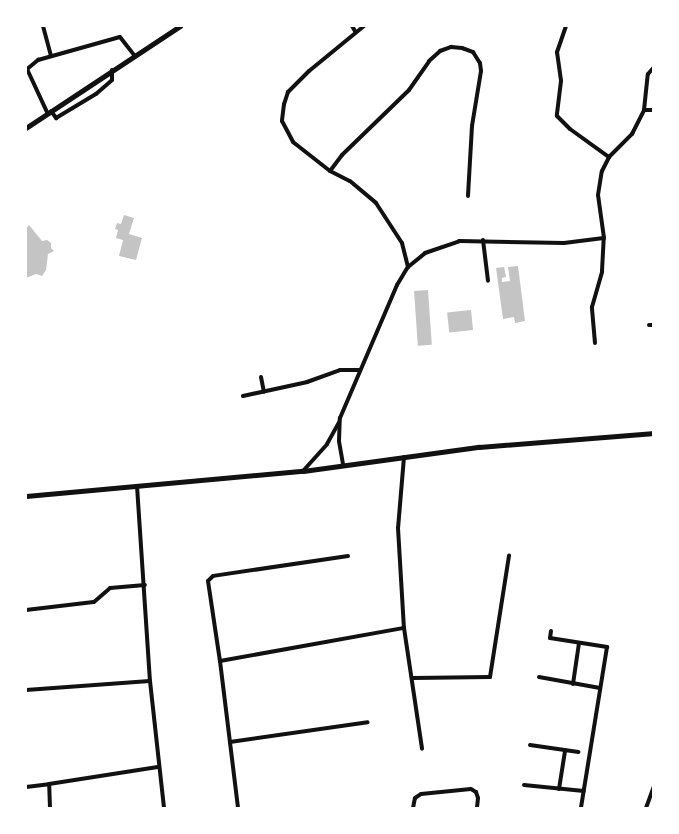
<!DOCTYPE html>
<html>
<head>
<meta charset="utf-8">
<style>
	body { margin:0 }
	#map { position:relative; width:679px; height:834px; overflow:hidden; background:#fff; font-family:Figtree,sans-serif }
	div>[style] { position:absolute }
	.building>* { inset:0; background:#c4c4c4; transform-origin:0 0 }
	.minor>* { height:4px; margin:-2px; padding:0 2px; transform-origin:2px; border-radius:2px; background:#111 }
	.tertiary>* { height:4.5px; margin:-2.25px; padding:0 2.25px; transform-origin:2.25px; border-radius:2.25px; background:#111 }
	.secondary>* { height:5px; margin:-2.5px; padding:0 2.5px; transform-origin:2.5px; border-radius:2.5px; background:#111 }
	span { translate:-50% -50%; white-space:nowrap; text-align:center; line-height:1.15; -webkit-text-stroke:4.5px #fff; paint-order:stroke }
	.frame { position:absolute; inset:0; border:27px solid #fff; pointer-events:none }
</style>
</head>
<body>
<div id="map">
	<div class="building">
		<div style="clip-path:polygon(124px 215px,134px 218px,129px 234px,142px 238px,136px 260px,119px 256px,123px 240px,116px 238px,118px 230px,115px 229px,117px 223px,121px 224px)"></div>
		<div style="clip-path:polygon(29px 225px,42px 241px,47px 240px,51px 243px,51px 248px,54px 251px,48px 254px,46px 270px,42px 276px,36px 274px,26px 278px,26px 229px)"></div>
		<div style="clip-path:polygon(518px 266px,525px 321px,515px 323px,514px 317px,503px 319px,496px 268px,504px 267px,506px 277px,502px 278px,502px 282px,510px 281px,508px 267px)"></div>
		<div style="left:428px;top:290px;width:55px;height:14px;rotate:86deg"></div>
		<div style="left:471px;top:310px;width:20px;height:24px;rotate:84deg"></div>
	</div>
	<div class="minor">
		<div style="left:43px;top:26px;width:31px;rotate:75deg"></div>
		<div style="left:352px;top:26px;width:6px;rotate:59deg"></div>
		<div style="left:364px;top:26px;width:71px;rotate:140.7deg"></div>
		<div style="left:309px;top:71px;width:30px;rotate:135deg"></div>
		<div style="left:288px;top:92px;width:13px;rotate:108deg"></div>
		<div style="left:284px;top:104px;width:17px;rotate:97deg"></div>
		<div style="left:282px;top:121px;width:24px;rotate:62deg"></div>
		<div style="left:293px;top:142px;width:47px;rotate:38.1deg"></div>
		<div style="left:330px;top:171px;width:22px;rotate:27deg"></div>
		<div style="left:350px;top:181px;width:34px;rotate:40deg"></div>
		<div style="left:376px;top:203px;width:48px;rotate:57deg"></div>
		<div style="left:402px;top:243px;width:25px;rotate:76deg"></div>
		<div style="left:566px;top:26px;width:28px;rotate:109deg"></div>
		<div style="left:557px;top:52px;width:29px;rotate:82deg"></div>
		<div style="left:561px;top:81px;width:35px;rotate:97deg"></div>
		<div style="left:557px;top:116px;width:18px;rotate:45deg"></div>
		<div style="left:570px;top:129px;width:48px;rotate:35.7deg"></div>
		<div style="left:27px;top:69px;width:47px;rotate:65.1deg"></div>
		<div style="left:26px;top:70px;width:16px;rotate:-40deg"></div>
		<div style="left:38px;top:60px;width:85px;rotate:-15.7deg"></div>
		<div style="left:120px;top:37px;width:23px;rotate:52deg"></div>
		<div style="left:644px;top:110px;width:10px"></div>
		<div style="left:51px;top:111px;width:9px;rotate:54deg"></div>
		<div style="left:56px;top:118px;width:47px;rotate:-31deg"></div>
		<div style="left:96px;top:94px;width:21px;rotate:-41deg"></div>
		<div style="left:112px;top:80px;width:10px;rotate:-90deg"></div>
		<div style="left:330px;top:171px;width:20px;rotate:-53deg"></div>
		<div style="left:342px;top:155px;width:93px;rotate:-44.1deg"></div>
		<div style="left:409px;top:90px;width:35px;rotate:-55deg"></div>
		<div style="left:429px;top:61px;width:15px;rotate:-42deg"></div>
		<div style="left:440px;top:51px;width:12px;rotate:-20deg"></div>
		<div style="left:451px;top:47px;width:11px;rotate:5deg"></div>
		<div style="left:462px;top:48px;width:12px;rotate:20deg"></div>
		<div style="left:473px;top:52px;width:13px;rotate:58deg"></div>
		<div style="left:480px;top:63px;width:8px;rotate:83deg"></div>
		<div style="left:481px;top:71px;width:56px;rotate:99.3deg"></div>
		<div style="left:472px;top:126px;width:70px;rotate:93.3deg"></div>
		<div style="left:483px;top:240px;width:41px;rotate:83deg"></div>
		<div style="left:649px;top:325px;width:5px"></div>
		<div style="left:595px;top:343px;width:36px;rotate:-95deg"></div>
		<div style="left:592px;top:307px;width:37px;rotate:-74deg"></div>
		<div style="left:602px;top:271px;width:33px;rotate:-87deg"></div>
		<div style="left:261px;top:377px;width:15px;rotate:79deg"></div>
		<div style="left:243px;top:396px;width:66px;rotate:-12.3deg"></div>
		<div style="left:307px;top:382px;width:35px;rotate:-20deg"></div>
		<div style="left:340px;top:370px;width:19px"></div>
		<div style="left:404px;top:457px;width:71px;rotate:94.8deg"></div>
		<div style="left:398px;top:528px;width:100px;rotate:86.6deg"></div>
		<div style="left:404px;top:628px;width:122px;rotate:81.5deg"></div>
		<div style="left:343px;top:464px;width:23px;rotate:-100deg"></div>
		<div style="left:339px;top:441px;width:23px;rotate:-88deg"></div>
		<div style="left:340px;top:418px;width:145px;rotate:-66.8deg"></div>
		<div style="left:397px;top:285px;width:21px;rotate:-59deg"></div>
		<div style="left:408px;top:267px;width:22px;rotate:-39deg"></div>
		<div style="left:425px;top:253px;width:36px;rotate:-19deg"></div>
		<div style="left:459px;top:241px;width:105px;rotate:1.1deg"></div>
		<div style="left:564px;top:243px;width:40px;rotate:-7.1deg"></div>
		<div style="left:604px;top:238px;width:43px;rotate:-97.9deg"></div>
		<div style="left:598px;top:195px;width:24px;rotate:-81deg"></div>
		<div style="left:602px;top:171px;width:16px;rotate:-63deg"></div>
		<div style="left:609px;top:157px;width:33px;rotate:-45deg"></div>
		<div style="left:632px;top:134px;width:27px;rotate:-63deg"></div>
		<div style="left:644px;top:110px;width:36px;rotate:-84deg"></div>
		<div style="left:648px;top:74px;width:9px;rotate:-49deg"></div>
		<div style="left:303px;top:471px;width:36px;rotate:-48deg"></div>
		<div style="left:327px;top:444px;width:25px;rotate:-61deg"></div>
		<div style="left:137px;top:486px;width:195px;rotate:86.2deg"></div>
		<div style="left:150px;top:681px;width:128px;rotate:83.7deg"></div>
		<div style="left:348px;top:556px;width:136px;rotate:171.6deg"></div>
		<div style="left:213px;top:576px;width:7px;rotate:135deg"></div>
		<div style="left:208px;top:581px;width:81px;rotate:81.5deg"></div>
		<div style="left:220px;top:661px;width:187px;rotate:-10.2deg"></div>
		<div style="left:26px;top:610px;width:68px;rotate:-6.7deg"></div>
		<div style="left:94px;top:602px;width:21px;rotate:-41deg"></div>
		<div style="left:110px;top:588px;width:35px;rotate:-5deg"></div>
		<div style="left:551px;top:631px;width:7px;rotate:98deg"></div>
		<div style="left:550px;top:638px;width:58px;rotate:9deg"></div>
		<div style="left:607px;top:647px;width:163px;rotate:99.2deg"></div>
		<div style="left:220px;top:661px;width:148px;rotate:83deg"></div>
		<div style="left:539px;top:677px;width:62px;rotate:10.2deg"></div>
		<div style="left:413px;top:678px;width:77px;rotate:-0.7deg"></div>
		<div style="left:490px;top:677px;width:123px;rotate:-81.1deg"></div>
		<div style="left:573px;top:684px;width:41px;rotate:-81.7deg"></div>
		<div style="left:26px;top:690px;width:124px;rotate:-4.2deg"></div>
		<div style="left:230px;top:742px;width:139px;rotate:-8.2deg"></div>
		<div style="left:530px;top:745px;width:49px;rotate:8.3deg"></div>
		<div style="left:524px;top:785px;width:60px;rotate:5.7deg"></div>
		<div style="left:26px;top:787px;width:23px;rotate:-7deg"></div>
		<div style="left:559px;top:789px;width:39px;rotate:-81deg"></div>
		<div style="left:50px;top:808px;width:24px;rotate:-92deg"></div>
		<div style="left:49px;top:784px;width:110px;rotate:-8.9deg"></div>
		<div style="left:413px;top:808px;width:10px;rotate:-79deg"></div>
		<div style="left:415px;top:798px;width:7px;rotate:-34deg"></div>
		<div style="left:421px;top:794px;width:50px;rotate:-5.7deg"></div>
		<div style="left:471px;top:789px;width:6px;rotate:31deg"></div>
		<div style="left:476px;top:792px;width:6px;rotate:72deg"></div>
		<div style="left:478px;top:798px;width:10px;rotate:96deg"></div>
		<div style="left:646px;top:808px;width:23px;rotate:-70deg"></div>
	</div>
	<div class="tertiary">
		<div style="left:26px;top:128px;width:185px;rotate:-33.5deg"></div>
	</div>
	<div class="secondary">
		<div style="left:26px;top:496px;width:278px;rotate:-5.2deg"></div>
		<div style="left:303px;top:471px;width:178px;rotate:-7.8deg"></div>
		<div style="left:479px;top:447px;width:176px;rotate:-4.6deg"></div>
	</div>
	<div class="frame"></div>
</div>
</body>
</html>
